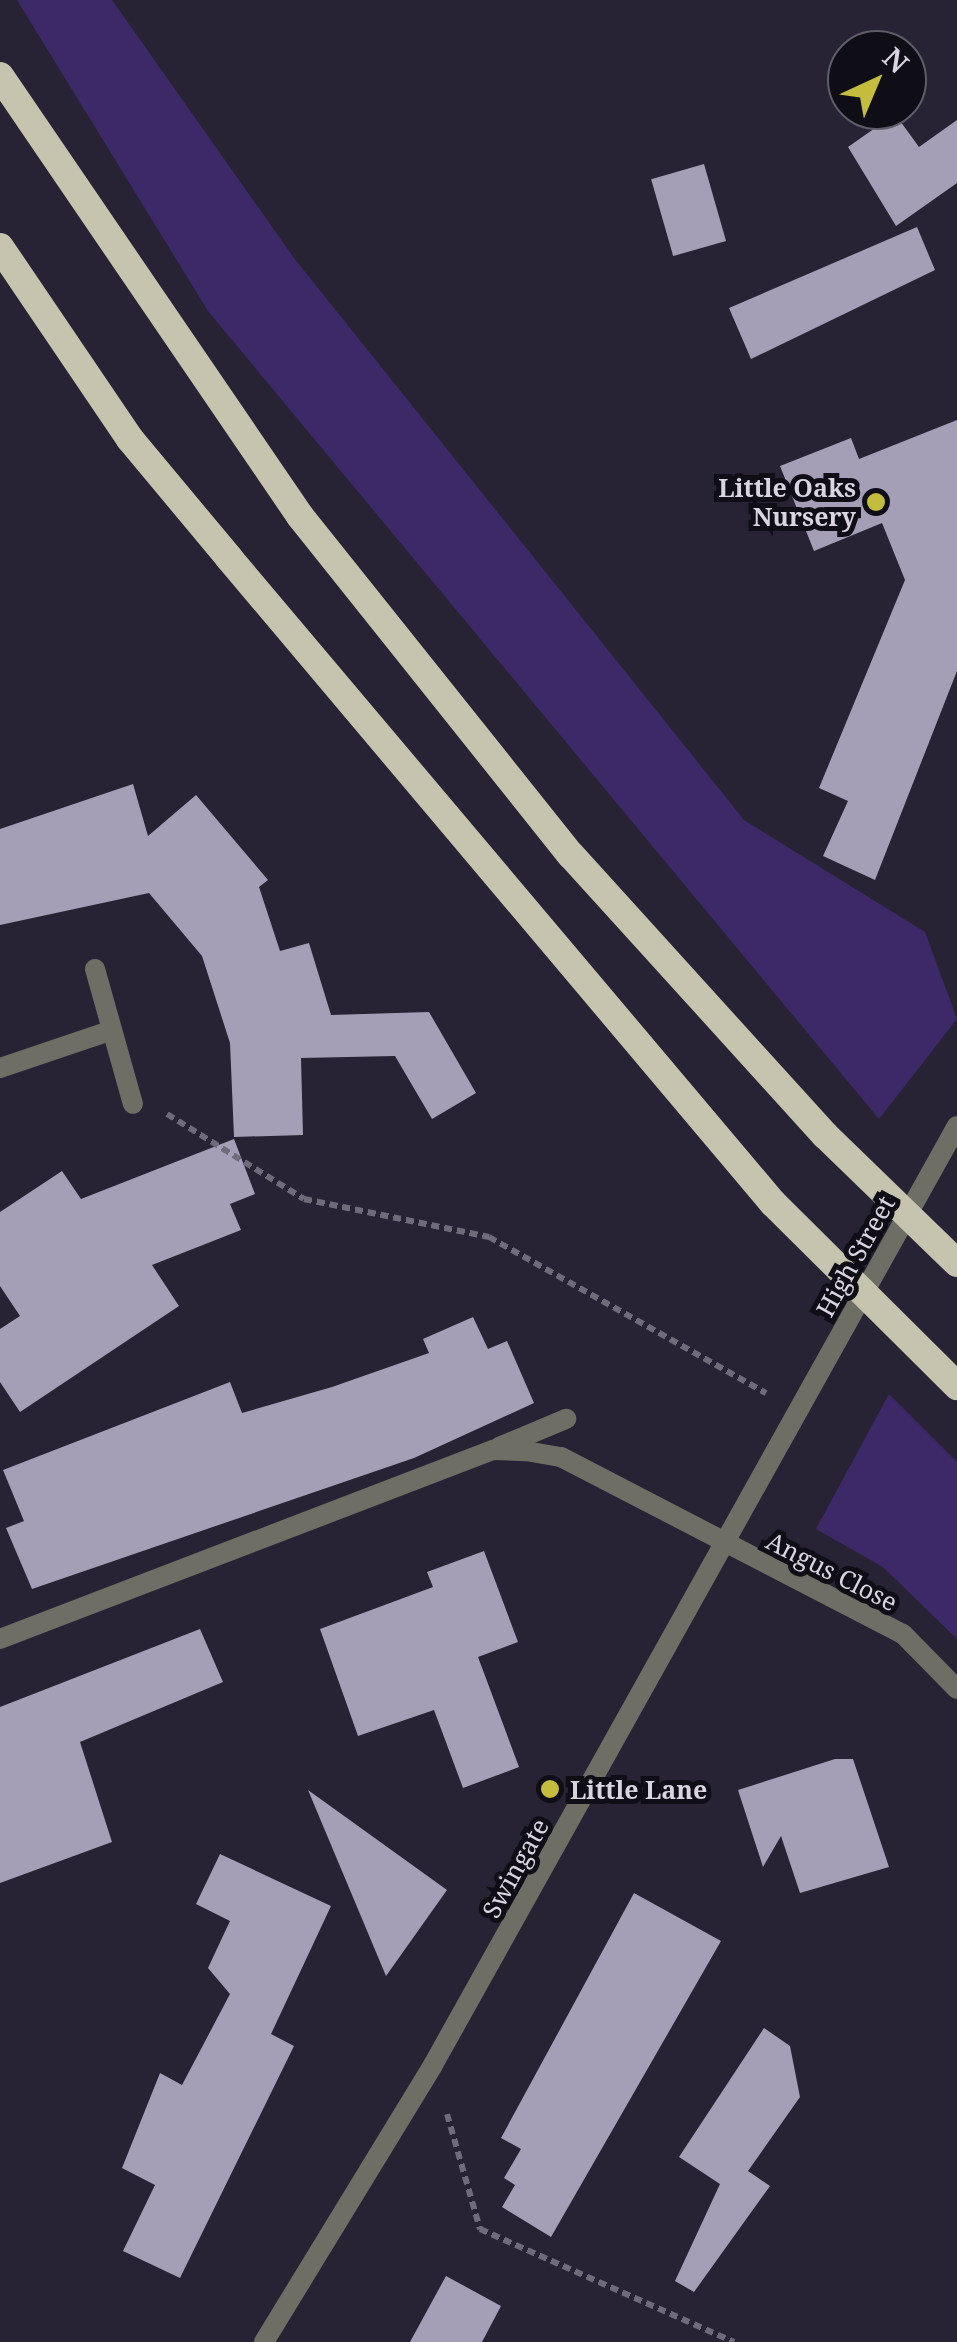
<!DOCTYPE html>
<html>
<head>
<meta charset="utf-8">
<style>
	body { margin:0 }
	#map { position:relative; width:957px; height:2342px; overflow:hidden; background:#272335; font-family:"Noto Serif",serif }
	div>[style] { position:absolute }
	.green>* { inset:0; background:#3d2968 }
	.building>* { inset:0; background:#a49fb6; transform-origin:0 0 }
	.path>* { height:6px; margin-top:-3px; transform-origin:0; background:repeating-linear-gradient(90deg,#6f6b7b 0 8px,transparent 0 13px) }
	.minor>* { height:20px; margin:-10px; padding:0 10px; transform-origin:10px; border-radius:10px; background:#6e6e64 }
	.tertiary>* { height:20px; margin:-10px; padding:0 10px; transform-origin:10px; border-radius:10px; background:#6e6e64 }
	.trunk>* { height:28px; margin:-14px; padding:0 14px; transform-origin:14px; border-radius:14px; background:#c6c4ae }
	.dots>* { width:28px; height:28px; translate:-50% -50%; box-sizing:border-box; border:5px solid #0f0d15; border-radius:50% }
	span { translate:-50% -50%; white-space:nowrap; text-align:center; line-height:1.15; -webkit-text-stroke:10px #0f0d15; paint-order:stroke }
	.poi-label { font-size:25px; color:#d8d5e1; font-weight:700 }
	.right { translate:-100% -50%; text-align:right }
	.left { translate:0 -50%; text-align:left }
	.street-label { font-size:25px; color:#d8d5e1 }
	.north { position:absolute; left:827px; top:30px; width:100px; height:100px; box-sizing:border-box; background:#0f0d15; border:2px solid #5f5d67; border-radius:50%; rotate:44deg; font-size:28px; font-weight:700; line-height:40px; text-align:center; color:#d8d5e1 }
	.north::after { content:''; display:block; margin:auto; width:35px; height:45px; background:#c4bc3d; clip-path:polygon(50% 0,100% 100%,50% 72%,0 100%) }
</style>
</head>
<body>
<div id="map">
	<div class="green">
		<div style="clip-path:polygon(17px 0,112px 0,294px 258px,744px 820px,925px 932px,957px 1019px,879px 1119px,208px 311px)"></div>
		<div style="clip-path:polygon(889px 1394px,957px 1462px,957px 1639px,883px 1567px,816px 1529px)"></div>
	</div>
	<div class="building">
		<div style="clip-path:polygon(895px 114px,919px 147px,957px 120px,957px 183px,896px 226px,848px 147px)"></div>
		<div style="left:704px;top:164px;width:80px;height:55px;rotate:74deg"></div>
		<div style="clip-path:polygon(917px 227px,935px 270px,751px 359px,729px 308px)"></div>
		<div style="clip-path:polygon(957px 420px,957px 671px,875px 880px,823px 856px,848px 801px,819px 788px,905px 580px,882px 523px,814px 551px,780px 466px,851px 438px,859px 459px)"></div>
		<div style="clip-path:polygon(133px 784px,148px 836px,196px 795px,268px 880px,259px 887px,280px 951px,309px 943px,331px 1015px,429px 1012px,476px 1093px,432px 1119px,395px 1056px,301px 1058px,303px 1135px,234px 1137px,230px 1043px,202px 956px,149px 893px,0 925px,0 829px)"></div>
		<div style="clip-path:polygon(234px 1139px,255px 1194px,230px 1204px,241px 1230px,152px 1265px,179px 1306px,20px 1412px,0 1382px,0 1329px,20px 1316px,0 1286px,0 1212px,62px 1171px,81px 1199px)"></div>
		<div style="clip-path:polygon(473px 1317px,488px 1349px,507px 1341px,534px 1403px,414px 1458px,32px 1589px,6px 1528px,24px 1521px,3px 1470px,230px 1382px,242px 1413px,332px 1387px,429px 1353px,423px 1339px)"></div>
		<div style="clip-path:polygon(484px 1551px,518px 1642px,478px 1657px,519px 1767px,463px 1788px,434px 1710px,358px 1736px,320px 1629px,433px 1587px,427px 1572px)"></div>
		<div style="clip-path:polygon(200px 1629px,223px 1682px,80px 1742px,112px 1842px,0 1883px,0 1707px)"></div>
		<div style="clip-path:polygon(835px 1759px,853px 1759px,889px 1867px,800px 1893px,781px 1836px,763px 1867px,738px 1790px)"></div>
		<div style="clip-path:polygon(308px 1790px,447px 1890px,386px 1976px)"></div>
		<div style="clip-path:polygon(220px 1854px,331px 1906px,271px 2034px,294px 2046px,180px 2278px,123px 2251px,155px 2185px,122px 2168px,160px 2073px,182px 2085px,230px 1994px,208px 1968px,230px 1921px,196px 1904px)"></div>
		<div style="clip-path:polygon(634px 1893px,721px 1941px,551px 2237px,502px 2207px,515px 2185px,504px 2178px,521px 2149px,501px 2138px)"></div>
		<div style="clip-path:polygon(764px 2028px,790px 2046px,800px 2097px,748px 2171px,770px 2186px,694px 2292px,675px 2281px,720px 2184px,679px 2157px)"></div>
		<div style="clip-path:polygon(446px 2276px,501px 2306px,482px 2342px,410px 2342px)"></div>
	</div>
	<div class="path">
		<div style="left:167px;top:1114px;width:161px;rotate:31.8deg"></div>
		<div style="left:304px;top:1199px;width:189px;rotate:11.6deg"></div>
		<div style="left:489px;top:1237px;width:318px;rotate:29.4deg"></div>
		<div style="left:447px;top:2114px;width:120px;rotate:74deg"></div>
		<div style="left:480px;top:2229px;width:278px;rotate:24deg"></div>
	</div>
	<div class="minor">
		<div style="left:95px;top:969px;width:140px;rotate:74.3deg"></div>
		<div style="left:0;top:1068px;width:118px;rotate:-18.7deg"></div>
		<div style="left:499px;top:1447px;width:73px;rotate:-22.7deg"></div>
		<div style="left:0;top:1639px;width:528px;rotate:-20.98deg"></div>
		<div style="left:493px;top:1450px;width:33px;rotate:2deg"></div>
		<div style="left:526px;top:1451px;width:36px;rotate:10deg"></div>
		<div style="left:561px;top:1457px;width:385px;rotate:27.4deg"></div>
		<div style="left:903px;top:1634px;width:77px;rotate:45.5deg"></div>
	</div>
	<div class="tertiary">
		<div style="left:264px;top:2342px;width:324px;rotate:-58.6deg"></div>
		<div style="left:433px;top:2065px;width:1075px;rotate:-60.84deg"></div>
	</div>
	<div class="trunk">
		<div style="left:0;top:76px;width:533px;rotate:55.71deg"></div>
		<div style="left:300px;top:516px;width:434px;rotate:51.4deg"></div>
		<div style="left:571px;top:855px;width:378px;rotate:47.8deg"></div>
		<div style="left:825px;top:1135px;width:184px;rotate:44.1deg"></div>
		<div style="left:0;top:247px;width:232px;rotate:55.9deg"></div>
		<div style="left:130px;top:439px;width:155px;rotate:50.2deg"></div>
		<div style="left:229px;top:558px;width:844px;rotate:49.86deg"></div>
		<div style="left:773px;top:1203px;width:260px;rotate:44.8deg"></div>
	</div>
	<div class="dots">
		<div style="left:876px;top:502px;background:#c4bc3d"></div>
		<div style="left:550px;top:1789px;background:#c4bc3d"></div>
	</div>
	<div class="poi-label">
		<span class="right" style="left:856px;top:502px">Little Oaks<br>Nursery</span>
		<span class="left" style="left:570px;top:1789px">Little Lane</span>
	</div>
	<div class="street-label">
		<span style="left:855px;top:1256px;rotate:-61deg">High Street</span>
		<span style="left:832px;top:1571px;rotate:27deg">Angus Close</span>
		<span style="left:515px;top:1868px;rotate:-61deg">Swingate</span>
	</div>
	<div class="north">N</div>
</div>
</body>
</html>
